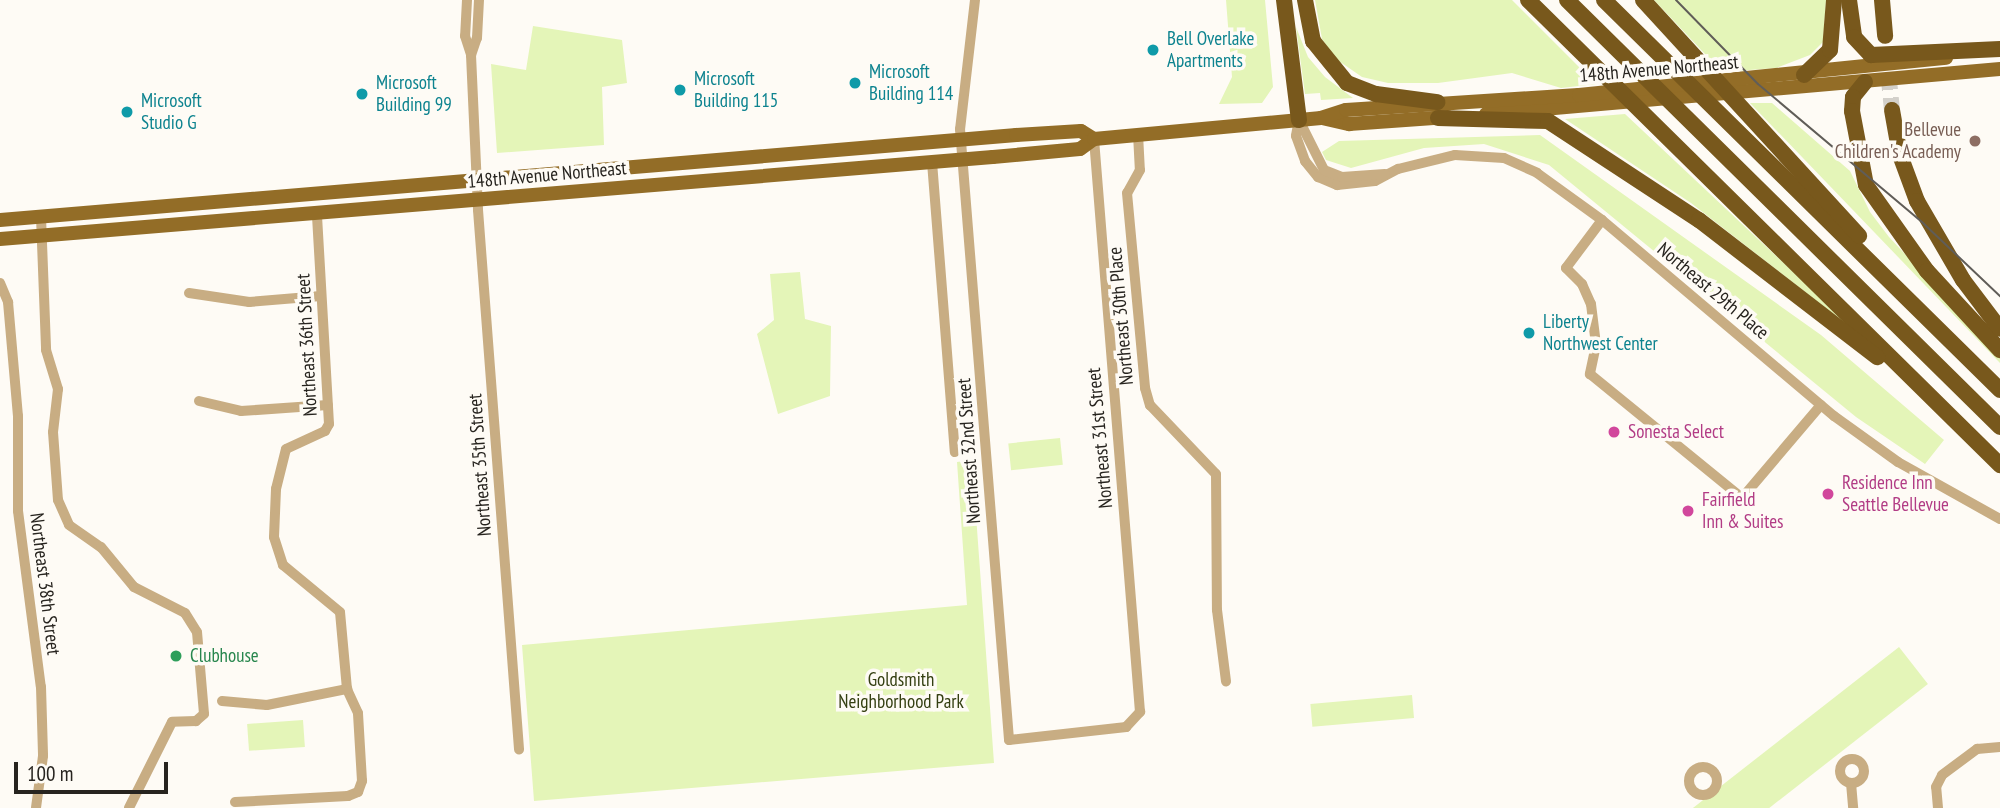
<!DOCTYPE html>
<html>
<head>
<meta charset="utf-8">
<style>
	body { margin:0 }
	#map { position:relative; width:2000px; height:808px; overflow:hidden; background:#fefbf5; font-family:"PT Sans Narrow",sans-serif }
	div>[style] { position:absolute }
	.green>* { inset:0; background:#e4f5b8; transform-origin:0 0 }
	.highway-tunnel>* { height:16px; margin-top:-8px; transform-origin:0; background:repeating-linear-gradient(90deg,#d3d0ca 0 16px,transparent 0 24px) }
	.minor>* { height:10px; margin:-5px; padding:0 5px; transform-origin:5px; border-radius:5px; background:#c8ad83 }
	.minor>.ring { margin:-5px; padding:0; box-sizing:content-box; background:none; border:10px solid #c8ad83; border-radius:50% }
	.major>* { height:14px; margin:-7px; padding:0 7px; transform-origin:7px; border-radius:7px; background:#936d27 }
	.highway>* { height:16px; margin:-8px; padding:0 8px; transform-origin:8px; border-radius:8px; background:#78581c }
	.tram>* { height:2px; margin:-1px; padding:0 1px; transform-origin:1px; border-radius:1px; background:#605d58 }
	.dots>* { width:19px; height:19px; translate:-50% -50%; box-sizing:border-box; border:4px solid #fefbf5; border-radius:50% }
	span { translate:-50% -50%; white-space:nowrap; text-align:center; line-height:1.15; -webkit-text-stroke:7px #fefbf5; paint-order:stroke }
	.culture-label { font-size:19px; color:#0d838f }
	.left { translate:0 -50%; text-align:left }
	.street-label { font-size:19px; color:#27241f }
	.education-label { font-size:19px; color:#785e54 }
	.right { translate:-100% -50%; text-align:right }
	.hotel-label { font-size:19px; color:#b23c85 }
	.leisure-label { font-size:19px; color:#27864d }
	.park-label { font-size:19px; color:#343f11 }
	.scale { position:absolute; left:14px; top:762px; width:154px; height:32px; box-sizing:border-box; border:4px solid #27241f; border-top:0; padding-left:9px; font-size:21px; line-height:24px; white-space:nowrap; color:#27241f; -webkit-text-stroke:5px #fefbf5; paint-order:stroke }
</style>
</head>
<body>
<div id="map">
	<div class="green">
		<div style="clip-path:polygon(1226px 0,1265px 0,1273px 87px,1262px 103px,1219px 104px,1232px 77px)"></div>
		<div style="clip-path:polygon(1315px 0,1512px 0,1596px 84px,1561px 88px,1512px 73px,1438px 83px,1388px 83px,1362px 77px,1336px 59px,1322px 39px)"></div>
		<div style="clip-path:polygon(1654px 0,1826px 0,1823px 42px,1810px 55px,1776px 68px,1722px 72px)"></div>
		<div style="clip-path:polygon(533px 26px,622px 40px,627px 83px,602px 87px,604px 145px,497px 153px,491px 64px,526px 70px)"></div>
		<div style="clip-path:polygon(1296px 27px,1308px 57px,1325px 77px,1353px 98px,1321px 100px,1320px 93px,1305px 94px)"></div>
		<div style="clip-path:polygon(1750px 103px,1772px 103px,1850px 171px,1870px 212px,1889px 237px,2000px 355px,2000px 363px)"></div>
		<div style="clip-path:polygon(1625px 114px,1858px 333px,1691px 203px,1565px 119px)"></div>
		<div style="clip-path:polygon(1540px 135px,1821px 335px,1944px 440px,1925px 464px,1856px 417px,1549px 165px,1484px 144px,1424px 148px,1351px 168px,1326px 160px,1322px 152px,1339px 141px)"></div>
		<div style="clip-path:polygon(800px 272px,805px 319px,831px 326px,830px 396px,778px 414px,757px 334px,774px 320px,770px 274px)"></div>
		<div style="left:1060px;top:438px;width:27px;height:52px;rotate:84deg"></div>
		<div style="clip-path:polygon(972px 460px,994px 763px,534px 801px,522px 645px,967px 605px,957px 462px)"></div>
		<div style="left:1899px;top:647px;width:47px;height:444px;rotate:52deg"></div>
		<div style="left:1412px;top:695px;width:23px;height:102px;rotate:85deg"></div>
		<div style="left:303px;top:720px;width:27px;height:56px;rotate:86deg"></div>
	</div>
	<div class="highway-tunnel">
		<div style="left:1886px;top:50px;width:60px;rotate:84.3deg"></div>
	</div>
	<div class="minor">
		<div style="left:467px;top:0;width:36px;rotate:93deg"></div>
		<div style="left:465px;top:36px;width:20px;rotate:72deg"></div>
		<div style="left:471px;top:55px;width:155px;rotate:87.4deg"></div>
		<div style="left:478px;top:210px;width:541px;rotate:85.65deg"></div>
		<div style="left:975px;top:0;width:130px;rotate:96.6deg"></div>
		<div style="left:960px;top:129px;width:613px;rotate:85.41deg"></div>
		<div style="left:1009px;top:740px;width:118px;rotate:-6.3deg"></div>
		<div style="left:1126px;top:727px;width:21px;rotate:-47deg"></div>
		<div style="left:1140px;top:712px;width:575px;rotate:-94.59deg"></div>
		<div style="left:471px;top:55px;width:18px;rotate:-71deg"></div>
		<div style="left:477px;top:38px;width:38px;rotate:-87deg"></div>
		<div style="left:1299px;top:120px;width:16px;rotate:101deg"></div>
		<div style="left:1296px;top:136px;width:27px;rotate:70deg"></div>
		<div style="left:1305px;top:161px;width:21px;rotate:51deg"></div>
		<div style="left:1318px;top:177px;width:21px;rotate:23deg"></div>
		<div style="left:1337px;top:185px;width:38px;rotate:-6deg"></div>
		<div style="left:1375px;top:181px;width:26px;rotate:-28deg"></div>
		<div style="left:1398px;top:169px;width:59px;rotate:-13.8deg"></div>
		<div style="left:1455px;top:155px;width:49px;rotate:3.5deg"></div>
		<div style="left:1504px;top:158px;width:36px;rotate:24deg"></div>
		<div style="left:1537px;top:173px;width:80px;rotate:35.9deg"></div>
		<div style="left:1602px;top:220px;width:304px;rotate:40.2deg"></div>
		<div style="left:1834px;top:416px;width:79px;rotate:35.7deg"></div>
		<div style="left:1898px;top:462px;width:117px;rotate:29.2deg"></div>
		<div style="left:1299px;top:120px;width:56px;rotate:63.4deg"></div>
		<div style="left:1324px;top:170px;width:19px;rotate:21deg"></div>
		<div style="left:1342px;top:177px;width:43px;rotate:-4deg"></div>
		<div style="left:1138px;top:134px;width:36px;rotate:87deg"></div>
		<div style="left:1140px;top:170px;width:26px;rotate:119deg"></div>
		<div style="left:1127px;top:193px;width:196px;rotate:84.7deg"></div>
		<div style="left:1145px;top:388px;width:18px;rotate:74deg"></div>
		<div style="left:1150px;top:405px;width:95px;rotate:46.3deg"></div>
		<div style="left:1216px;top:474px;width:136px;rotate:89.6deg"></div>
		<div style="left:1217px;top:610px;width:72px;rotate:82.8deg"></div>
		<div style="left:932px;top:162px;width:291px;rotate:85.5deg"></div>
		<div style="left:41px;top:217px;width:133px;rotate:87.8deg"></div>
		<div style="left:46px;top:350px;width:41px;rotate:72.9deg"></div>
		<div style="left:58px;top:389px;width:43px;rotate:96.6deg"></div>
		<div style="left:53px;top:432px;width:68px;rotate:85.8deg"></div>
		<div style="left:58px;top:500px;width:27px;rotate:66deg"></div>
		<div style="left:69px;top:525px;width:39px;rotate:35deg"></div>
		<div style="left:101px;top:547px;width:52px;rotate:50.5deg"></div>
		<div style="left:134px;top:587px;width:57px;rotate:27deg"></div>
		<div style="left:185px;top:613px;width:22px;rotate:58deg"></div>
		<div style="left:197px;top:632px;width:82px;rotate:85.1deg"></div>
		<div style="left:204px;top:714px;width:11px;rotate:139deg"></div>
		<div style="left:196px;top:721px;width:24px;rotate:178deg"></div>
		<div style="left:172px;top:722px;width:96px;rotate:116.6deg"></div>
		<div style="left:1602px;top:220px;width:60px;rotate:126.9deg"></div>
		<div style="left:1566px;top:268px;width:23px;rotate:45deg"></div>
		<div style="left:1582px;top:284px;width:22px;rotate:66deg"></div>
		<div style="left:1591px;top:304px;width:41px;rotate:83deg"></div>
		<div style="left:1596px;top:345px;width:30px;rotate:102deg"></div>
		<div style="left:1590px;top:374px;width:196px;rotate:39.2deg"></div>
		<div style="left:1742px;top:498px;width:122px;rotate:-49.7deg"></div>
		<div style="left:0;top:283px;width:21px;rotate:67deg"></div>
		<div style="left:8px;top:302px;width:114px;rotate:85deg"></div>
		<div style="left:18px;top:416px;width:95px;rotate:90deg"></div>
		<div style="left:18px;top:511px;width:177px;rotate:82.6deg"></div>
		<div style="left:41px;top:687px;width:69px;rotate:88.3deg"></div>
		<div style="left:43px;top:756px;width:52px;rotate:97.7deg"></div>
		<div style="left:189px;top:293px;width:61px;rotate:8.5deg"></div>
		<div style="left:249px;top:302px;width:72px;rotate:-4.8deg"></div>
		<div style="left:199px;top:401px;width:43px;rotate:13.4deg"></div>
		<div style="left:241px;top:411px;width:87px;rotate:-3.9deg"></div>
		<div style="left:222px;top:701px;width:45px;rotate:5.1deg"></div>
		<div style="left:267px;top:705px;width:82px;rotate:-11.3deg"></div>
		<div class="ring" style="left:1840px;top:759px;width:14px;height:14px"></div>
		<div class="ring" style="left:1689px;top:767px;width:18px;height:18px"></div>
		<div style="left:1851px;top:783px;width:25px;rotate:85deg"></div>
		<div style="left:235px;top:802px;width:113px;rotate:-3deg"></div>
		<div style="left:348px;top:796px;width:11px;rotate:-22deg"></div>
		<div style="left:358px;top:792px;width:12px;rotate:-70deg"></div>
		<div style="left:362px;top:781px;width:68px;rotate:-93.4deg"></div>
		<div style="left:358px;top:713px;width:26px;rotate:-115deg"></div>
		<div style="left:347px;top:689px;width:77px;rotate:-95.2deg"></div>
		<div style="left:340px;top:612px;width:74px;rotate:-140.5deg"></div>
		<div style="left:283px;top:565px;width:29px;rotate:-108deg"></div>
		<div style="left:274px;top:537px;width:48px;rotate:-87.6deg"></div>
		<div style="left:276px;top:489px;width:41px;rotate:-76deg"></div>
		<div style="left:286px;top:449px;width:43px;rotate:-24.8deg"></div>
		<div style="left:325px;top:431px;width:8px;rotate:-60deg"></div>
		<div style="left:329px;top:424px;width:211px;rotate:-93.3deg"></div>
		<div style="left:1938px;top:808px;width:21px;rotate:-95deg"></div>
		<div style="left:1936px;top:787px;width:13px;rotate:-63deg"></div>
		<div style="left:1942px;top:775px;width:44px;rotate:-36.6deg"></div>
		<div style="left:1977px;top:749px;width:23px;rotate:-5deg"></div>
	</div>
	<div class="major">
		<div style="left:1486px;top:114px;width:516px;rotate:-5deg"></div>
		<div style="left:1322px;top:118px;width:28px;rotate:13deg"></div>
		<div style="left:1349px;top:124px;width:99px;rotate:-4deg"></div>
		<div style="left:0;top:220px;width:1020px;rotate:-4.78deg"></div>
		<div style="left:1016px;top:135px;width:65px;rotate:-3.5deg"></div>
		<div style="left:1081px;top:131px;width:15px;rotate:32deg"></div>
		<div style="left:0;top:239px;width:996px;rotate:-4.72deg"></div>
		<div style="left:993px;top:157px;width:87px;rotate:-5.3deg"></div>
		<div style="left:1080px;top:149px;width:17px;rotate:-36deg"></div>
		<div style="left:1094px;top:139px;width:228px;rotate:-5.3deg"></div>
		<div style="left:1321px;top:118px;width:26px;rotate:-18deg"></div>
		<div style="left:1346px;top:110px;width:233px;rotate:-3.7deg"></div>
		<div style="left:1579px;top:95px;width:369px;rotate:-5.8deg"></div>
	</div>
	<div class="highway">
		<div style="left:1284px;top:0;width:121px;rotate:82.9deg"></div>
		<div style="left:1305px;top:0;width:42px;rotate:79deg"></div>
		<div style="left:1313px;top:41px;width:54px;rotate:51deg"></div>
		<div style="left:1347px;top:83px;width:31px;rotate:21deg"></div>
		<div style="left:1376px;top:94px;width:62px;rotate:7.5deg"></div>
		<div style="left:1528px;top:0;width:663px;rotate:44.57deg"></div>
		<div style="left:1567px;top:0;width:608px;rotate:44.6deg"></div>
		<div style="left:1604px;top:0;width:556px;rotate:44.56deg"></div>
		<div style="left:1643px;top:0;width:320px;rotate:47.5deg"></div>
		<div style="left:1849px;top:0;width:37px;rotate:82deg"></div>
		<div style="left:1854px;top:37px;width:25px;rotate:47deg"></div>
		<div style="left:1871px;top:55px;width:129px;rotate:-2.7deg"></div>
		<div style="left:1882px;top:0;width:36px;rotate:85deg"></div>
		<div style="left:1804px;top:75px;width:36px;rotate:-44deg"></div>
		<div style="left:1830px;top:50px;width:50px;rotate:-85.4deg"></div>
		<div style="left:1865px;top:82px;width:19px;rotate:129deg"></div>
		<div style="left:1853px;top:97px;width:14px;rotate:94deg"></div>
		<div style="left:1852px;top:111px;width:75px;rotate:79.3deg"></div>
		<div style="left:1866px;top:185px;width:105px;rotate:54.7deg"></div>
		<div style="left:1927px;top:271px;width:108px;rotate:47.3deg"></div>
		<div style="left:1892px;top:110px;width:46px;rotate:79.9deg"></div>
		<div style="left:1900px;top:155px;width:49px;rotate:69.7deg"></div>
		<div style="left:1917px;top:201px;width:91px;rotate:59.8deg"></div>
		<div style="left:1963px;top:280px;width:61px;rotate:52.9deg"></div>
		<div style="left:1438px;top:118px;width:110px;rotate:1.6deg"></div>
		<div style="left:1548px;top:121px;width:181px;rotate:33.3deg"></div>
		<div style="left:1699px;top:220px;width:225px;rotate:37.6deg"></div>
	</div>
	<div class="tram">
		<div style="left:1676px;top:0;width:117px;rotate:45.7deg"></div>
		<div style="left:1758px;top:84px;width:217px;rotate:40.1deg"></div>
		<div style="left:1924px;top:224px;width:105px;rotate:43.5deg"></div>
	</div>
	<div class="dots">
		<div style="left:1153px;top:50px;background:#0f9aa8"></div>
		<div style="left:855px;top:83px;background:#0f9aa8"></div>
		<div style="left:680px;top:90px;background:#0f9aa8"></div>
		<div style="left:362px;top:94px;background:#0f9aa8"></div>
		<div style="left:127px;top:112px;background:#0f9aa8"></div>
		<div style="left:1975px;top:141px;background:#8d6e63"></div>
		<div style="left:1529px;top:333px;background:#0f9aa8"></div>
		<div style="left:1614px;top:432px;background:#d1479c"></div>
		<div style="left:1828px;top:494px;background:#d1479c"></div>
		<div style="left:1688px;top:511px;background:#d1479c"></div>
		<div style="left:176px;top:656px;background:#2e9e5b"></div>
	</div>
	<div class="culture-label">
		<span class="left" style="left:1167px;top:50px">Bell Overlake<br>Apartments</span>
		<span class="left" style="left:869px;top:83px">Microsoft<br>Building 114</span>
		<span class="left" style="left:694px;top:90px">Microsoft<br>Building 115</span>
		<span class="left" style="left:376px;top:94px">Microsoft<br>Building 99</span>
		<span class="left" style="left:141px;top:112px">Microsoft<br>Studio G</span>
		<span class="left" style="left:1543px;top:333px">Liberty<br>Northwest Center</span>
	</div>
	<div class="street-label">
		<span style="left:1659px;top:69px;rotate:-5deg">148th Avenue Northeast</span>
		<span style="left:547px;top:175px;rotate:-5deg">148th Avenue Northeast</span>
		<span style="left:1713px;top:291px;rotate:40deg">Northeast 29th Place</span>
		<span style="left:1121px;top:316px;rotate:-95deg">Northeast 30th Place</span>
		<span style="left:307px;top:345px;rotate:-93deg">Northeast 36th Street</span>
		<span style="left:1100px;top:438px;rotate:-95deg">Northeast 31st Street</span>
		<span style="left:969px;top:451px;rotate:-94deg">Northeast 32nd Street</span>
		<span style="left:480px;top:465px;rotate:-94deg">Northeast 35th Street</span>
		<span style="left:45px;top:584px;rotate:83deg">Northeast 38th Street</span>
	</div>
	<div class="education-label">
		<span class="right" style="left:1961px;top:141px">Bellevue<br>Children's Academy</span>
	</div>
	<div class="hotel-label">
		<span class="left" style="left:1628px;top:432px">Sonesta Select</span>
		<span class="left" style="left:1842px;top:494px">Residence Inn<br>Seattle Bellevue</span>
		<span class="left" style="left:1702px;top:511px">Fairfield<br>Inn &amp; Suites</span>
	</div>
	<div class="leisure-label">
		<span class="left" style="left:190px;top:656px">Clubhouse</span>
	</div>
	<div class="park-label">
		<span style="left:901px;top:691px">Goldsmith<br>Neighborhood Park</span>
	</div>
	<div class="scale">100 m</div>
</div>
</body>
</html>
